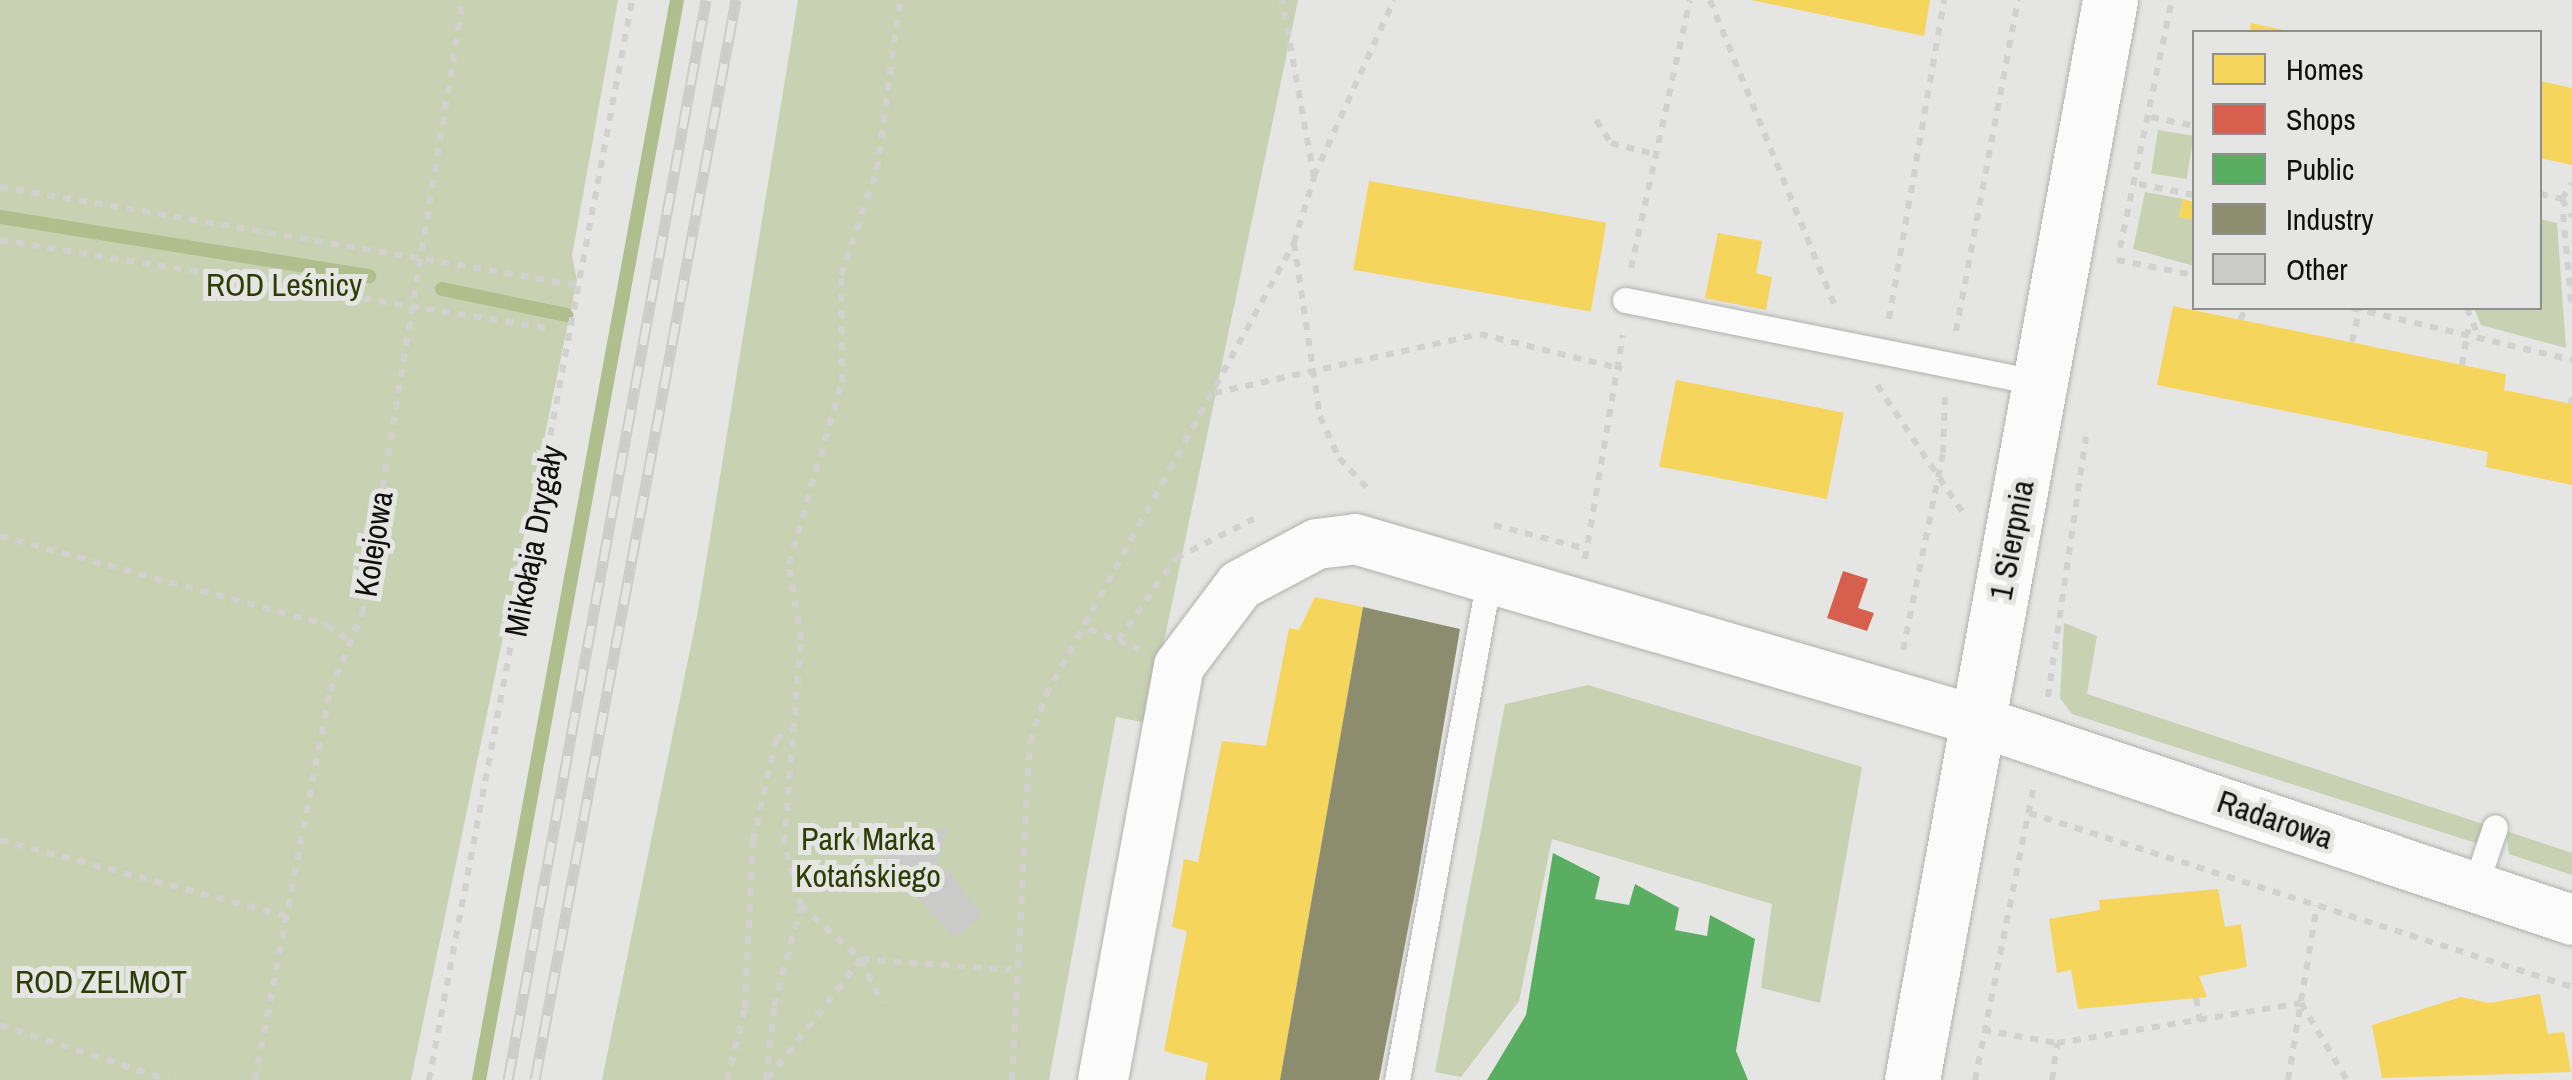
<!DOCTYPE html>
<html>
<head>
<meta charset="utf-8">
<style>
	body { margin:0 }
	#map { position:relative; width:2572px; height:1080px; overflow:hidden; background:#e5e5e4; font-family:"Archivo Narrow",sans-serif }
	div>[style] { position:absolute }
	.green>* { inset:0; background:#c8d2b2; transform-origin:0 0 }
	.homes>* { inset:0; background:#f6d55c; transform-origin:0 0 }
	.shops>* { inset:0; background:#d6604d }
	.public>* { inset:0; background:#5aae61 }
	.industry>* { inset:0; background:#8c8c6e }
	.stream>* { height:14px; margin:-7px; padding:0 7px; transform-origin:7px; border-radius:7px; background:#afbe8c }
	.building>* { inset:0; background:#cacac9 }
	.path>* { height:6px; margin-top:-3px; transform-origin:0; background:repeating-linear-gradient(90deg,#d1d1d0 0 8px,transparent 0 16px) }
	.roads { filter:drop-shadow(0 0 2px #b0b0af) drop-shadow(0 0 2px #b0b0af) }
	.lane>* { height:25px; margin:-12.5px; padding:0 12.5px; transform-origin:12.5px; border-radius:12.5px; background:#fbfbfb }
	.street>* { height:50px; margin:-25px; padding:0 25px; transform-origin:25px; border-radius:25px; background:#fbfbfb }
	.secondary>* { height:55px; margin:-27.5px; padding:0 27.5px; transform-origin:27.5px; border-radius:27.5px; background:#fbfbfb }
	.rail>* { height:11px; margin-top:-5.5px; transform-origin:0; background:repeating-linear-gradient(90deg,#e5e6e3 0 22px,#cccccb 0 44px); box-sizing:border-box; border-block:2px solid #cccccb }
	span { translate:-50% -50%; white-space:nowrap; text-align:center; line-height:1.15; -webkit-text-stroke:10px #e5e6e3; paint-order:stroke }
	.park-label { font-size:32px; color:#2f3c04 }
	.street-label { font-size:32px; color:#0f100f }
	.legend { position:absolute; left:2192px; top:30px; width:350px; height:280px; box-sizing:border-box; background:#e5e6e3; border:2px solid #8f908e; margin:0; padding:12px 18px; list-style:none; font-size:30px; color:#0f100f }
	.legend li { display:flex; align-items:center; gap:20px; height:50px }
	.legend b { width:50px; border:2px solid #8f908e }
</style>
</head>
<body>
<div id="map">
	<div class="green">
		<div style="clip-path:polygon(0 0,618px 0,572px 256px,577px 280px,411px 1080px,0 1080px)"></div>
		<div style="clip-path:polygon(798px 0,1298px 0,1147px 723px,1116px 717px,1049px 1080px,602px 1080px,698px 611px)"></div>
		<div style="left:2158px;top:130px;width:36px;height:44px;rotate:9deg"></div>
		<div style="clip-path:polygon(2145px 192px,2183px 199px,2179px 217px,2194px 220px,2194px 266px,2133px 249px)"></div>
		<div style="clip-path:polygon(2540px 219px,2557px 223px,2566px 348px,2481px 325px,2474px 308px,2540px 308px)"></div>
		<div style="clip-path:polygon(2064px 623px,2097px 636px,2087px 694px,2486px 825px,2479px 844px,2072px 714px,2060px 698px)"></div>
		<div style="clip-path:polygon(1588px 685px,1862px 767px,1820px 1003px,1761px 988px,1772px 904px,1552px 839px,1519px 1001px,1461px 1077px,1435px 1072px,1505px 704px)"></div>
		<div style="clip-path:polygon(2506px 831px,2572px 853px,2572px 875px,2509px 854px)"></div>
	</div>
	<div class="homes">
		<div style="clip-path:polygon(1751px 0,1930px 0,1924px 36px)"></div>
		<div style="clip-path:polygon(2251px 23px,2288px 31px,2288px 32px,2250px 32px)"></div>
		<div style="clip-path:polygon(2540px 81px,2572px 88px,2572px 165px,2540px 158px)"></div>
		<div style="left:1369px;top:181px;width:241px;height:90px;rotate:10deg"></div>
		<div style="clip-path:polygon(2183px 199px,2194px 202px,2194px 220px,2179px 217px)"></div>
		<div style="clip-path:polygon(1718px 233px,1762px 241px,1756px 273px,1772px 277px,1766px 310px,1705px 298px)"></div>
		<div style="clip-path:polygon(2173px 306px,2506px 374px,2504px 390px,2572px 404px,2572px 485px,2486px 467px,2488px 452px,2157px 385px)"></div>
		<div style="left:1676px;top:380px;width:171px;height:88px;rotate:11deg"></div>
		<div style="clip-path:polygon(1315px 597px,1363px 607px,1280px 1080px,1205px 1080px,1208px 1063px,1164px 1051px,1187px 931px,1172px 927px,1184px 859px,1198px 862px,1222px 741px,1266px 746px,1289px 628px,1299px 630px)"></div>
		<div style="clip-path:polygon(2218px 889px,2225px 927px,2241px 924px,2247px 967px,2199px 976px,2207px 997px,2078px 1009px,2071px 970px,2057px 973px,2049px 919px,2100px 910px,2099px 900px)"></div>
		<div style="clip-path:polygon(2540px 994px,2548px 1034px,2564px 1032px,2571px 1072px,2382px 1078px,2372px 1025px,2461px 997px,2489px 1003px)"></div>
	</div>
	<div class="shops">
		<div style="clip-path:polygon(1843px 571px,1868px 579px,1858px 608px,1874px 613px,1867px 631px,1827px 618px)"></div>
	</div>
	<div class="public">
		<div style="clip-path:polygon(1553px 853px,1600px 877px,1595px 899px,1629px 905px,1635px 884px,1679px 908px,1675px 930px,1707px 936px,1710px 915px,1755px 939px,1736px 1051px,1748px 1080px,1487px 1080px,1526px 1015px)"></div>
	</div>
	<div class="industry">
		<div style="clip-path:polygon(1363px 607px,1460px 629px,1417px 882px,1379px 1080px,1280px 1080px)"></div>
	</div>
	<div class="stream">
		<div style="left:0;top:217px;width:374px;rotate:9.1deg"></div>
		<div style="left:442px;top:289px;width:127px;rotate:11.8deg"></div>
		<div style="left:479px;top:1080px;width:1098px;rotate:-79.61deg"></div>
	</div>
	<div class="building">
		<div style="clip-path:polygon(948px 828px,930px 884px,948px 869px,982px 916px,954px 938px,863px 836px)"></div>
	</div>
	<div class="path">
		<div style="left:1710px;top:0;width:328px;rotate:67.8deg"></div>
		<div style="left:2151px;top:117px;width:44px;rotate:11.8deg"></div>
		<div style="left:1596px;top:120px;width:27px;rotate:57deg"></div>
		<div style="left:1611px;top:143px;width:40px;rotate:14.4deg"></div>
		<div style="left:1314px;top:176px;width:193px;rotate:-65.6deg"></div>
		<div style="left:2139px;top:184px;width:56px;rotate:11.3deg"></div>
		<div style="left:0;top:187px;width:590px;rotate:9.65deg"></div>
		<div style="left:2540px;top:194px;width:23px;rotate:13deg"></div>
		<div style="left:2562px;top:199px;width:20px;rotate:60deg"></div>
		<div style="left:2562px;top:199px;width:19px;rotate:-58deg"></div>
		<div style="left:2563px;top:214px;width:97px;rotate:84.7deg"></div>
		<div style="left:0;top:240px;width:559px;rotate:9.16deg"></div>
		<div style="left:1294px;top:243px;width:175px;rotate:81.5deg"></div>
		<div style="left:1320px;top:416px;width:46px;rotate:65.7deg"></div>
		<div style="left:1339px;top:458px;width:47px;rotate:46.7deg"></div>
		<div style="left:2120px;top:248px;width:253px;rotate:-78.2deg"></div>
		<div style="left:2117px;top:260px;width:78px;rotate:11deg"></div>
		<div style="left:1631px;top:268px;width:274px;rotate:-77.6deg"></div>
		<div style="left:2352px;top:308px;width:226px;rotate:13.3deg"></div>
		<div style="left:2467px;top:308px;width:24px;rotate:68deg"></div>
		<div style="left:1889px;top:319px;width:324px;rotate:-80.2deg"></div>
		<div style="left:2241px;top:320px;width:12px;rotate:-76deg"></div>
		<div style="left:1956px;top:331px;width:337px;rotate:-79.4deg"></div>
		<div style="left:2352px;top:342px;width:35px;rotate:-77deg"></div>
		<div style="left:2462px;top:365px;width:36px;rotate:-80deg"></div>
		<div style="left:1877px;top:385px;width:158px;rotate:56.1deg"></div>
		<div style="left:1214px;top:393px;width:272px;rotate:-12.5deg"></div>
		<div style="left:1480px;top:334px;width:146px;rotate:13.8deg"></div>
		<div style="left:2571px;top:404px;width:6px;rotate:-81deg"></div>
		<div style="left:1494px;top:525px;width:96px;rotate:14.5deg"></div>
		<div style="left:0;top:536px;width:339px;rotate:15.2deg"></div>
		<div style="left:327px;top:625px;width:29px;rotate:35deg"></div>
		<div style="left:1585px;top:559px;width:227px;rotate:-80.4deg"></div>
		<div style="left:1089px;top:629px;width:54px;rotate:21.8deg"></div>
		<div style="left:1118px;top:640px;width:100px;rotate:-54.7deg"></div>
		<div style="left:1176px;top:558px;width:87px;rotate:-26.6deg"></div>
		<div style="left:1903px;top:650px;width:201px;rotate:-78.5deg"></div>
		<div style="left:1943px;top:453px;width:56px;rotate:-88deg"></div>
		<div style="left:2048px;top:697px;width:263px;rotate:-81.7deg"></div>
		<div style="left:2029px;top:813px;width:570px;rotate:17.77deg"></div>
		<div style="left:0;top:840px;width:296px;rotate:14.9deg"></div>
		<div style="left:801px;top:906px;width:80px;rotate:41.5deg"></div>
		<div style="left:861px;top:959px;width:49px;rotate:64.5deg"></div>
		<div style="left:2196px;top:998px;width:23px;rotate:80deg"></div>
		<div style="left:0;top:1025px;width:177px;rotate:18.1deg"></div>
		<div style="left:1983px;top:1030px;width:75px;rotate:10deg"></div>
		<div style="left:2057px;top:1043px;width:247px;rotate:-9.3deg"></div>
		<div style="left:2301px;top:1003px;width:90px;rotate:59.1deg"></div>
		<div style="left:768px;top:1079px;width:152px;rotate:-52.2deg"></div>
		<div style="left:861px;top:959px;width:150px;rotate:4.2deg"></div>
		<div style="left:255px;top:1080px;width:396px;rotate:-79.1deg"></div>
		<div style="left:330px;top:691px;width:83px;rotate:-67.4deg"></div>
		<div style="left:362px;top:614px;width:622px;rotate:-80.66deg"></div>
		<div style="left:429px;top:1080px;width:1099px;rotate:-79.35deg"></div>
		<div style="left:727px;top:1080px;width:74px;rotate:-76deg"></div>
		<div style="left:745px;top:1008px;width:167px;rotate:-87.3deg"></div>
		<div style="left:753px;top:841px;width:104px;rotate:-77.2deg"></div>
		<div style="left:776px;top:740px;width:19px;rotate:-36deg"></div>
		<div style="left:766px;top:1080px;width:74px;rotate:-83.8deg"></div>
		<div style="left:774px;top:1006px;width:104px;rotate:-74.9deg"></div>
		<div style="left:801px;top:906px;width:65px;rotate:-105.1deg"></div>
		<div style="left:784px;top:843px;width:204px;rotate:-85.2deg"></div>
		<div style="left:801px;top:640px;width:77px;rotate:-99deg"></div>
		<div style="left:789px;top:564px;width:190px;rotate:-73.8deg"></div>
		<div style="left:842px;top:382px;width:107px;rotate:-90.5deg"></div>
		<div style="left:841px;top:275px;width:111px;rotate:-71.1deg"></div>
		<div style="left:877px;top:170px;width:172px;rotate:-82.3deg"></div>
		<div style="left:1012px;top:1080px;width:338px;rotate:-87deg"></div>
		<div style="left:1030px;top:742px;width:50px;rotate:-71.2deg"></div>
		<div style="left:1046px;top:695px;width:516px;rotate:-61.25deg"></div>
		<div style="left:1294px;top:243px;width:69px;rotate:-73.1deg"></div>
		<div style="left:1314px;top:177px;width:180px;rotate:-100.2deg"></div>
		<div style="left:1975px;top:1080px;width:297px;rotate:-78.7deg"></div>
		<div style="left:2052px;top:1080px;width:37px;rotate:-82deg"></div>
		<div style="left:2288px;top:1080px;width:177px;rotate:-80.6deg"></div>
	</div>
	<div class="roads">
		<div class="lane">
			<div style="left:1625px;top:300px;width:424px;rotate:11.3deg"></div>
			<div style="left:2474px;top:889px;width:65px;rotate:-71.3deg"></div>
			<div style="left:1397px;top:1080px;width:515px;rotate:-79.61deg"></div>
		</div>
		<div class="street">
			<div style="left:1103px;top:1080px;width:421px;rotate:-79.6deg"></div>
			<div style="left:1179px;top:666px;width:101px;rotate:-53deg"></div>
			<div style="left:1240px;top:585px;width:87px;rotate:-28deg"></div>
			<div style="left:1317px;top:544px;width:38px;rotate:-7deg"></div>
			<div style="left:1355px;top:539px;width:649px;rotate:16.28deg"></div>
			<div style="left:1978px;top:721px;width:626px;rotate:18.52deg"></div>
		</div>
		<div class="secondary">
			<div style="left:1912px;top:1080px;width:1098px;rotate:-79.61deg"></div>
		</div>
	</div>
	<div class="rail">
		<div style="left:508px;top:1080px;width:1098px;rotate:-79.61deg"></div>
		<div style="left:535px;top:1080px;width:1099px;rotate:-79.46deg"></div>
	</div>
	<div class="park-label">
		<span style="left:284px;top:285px">ROD Leśnicy</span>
		<span style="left:868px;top:858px">Park Marka<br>Kotańskiego</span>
		<span style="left:101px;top:982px">ROD ZELMOT</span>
	</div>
	<div class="street-label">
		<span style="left:2012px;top:540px;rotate:-79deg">1 Sierpnia</span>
		<span style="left:534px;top:541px;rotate:-79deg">Mikołaja Drygały</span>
		<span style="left:374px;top:544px;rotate:-81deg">Kolejowa</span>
		<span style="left:2275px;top:820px;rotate:19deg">Radarowa</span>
	</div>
	<ul class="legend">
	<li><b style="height:28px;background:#f6d55c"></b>Homes</li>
	<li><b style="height:28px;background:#d6604d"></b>Shops</li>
	<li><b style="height:28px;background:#5aae61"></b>Public</li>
	<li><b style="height:28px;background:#8c8c6e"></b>Industry</li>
	<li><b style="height:28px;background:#cacac9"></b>Other</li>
	</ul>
</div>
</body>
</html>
